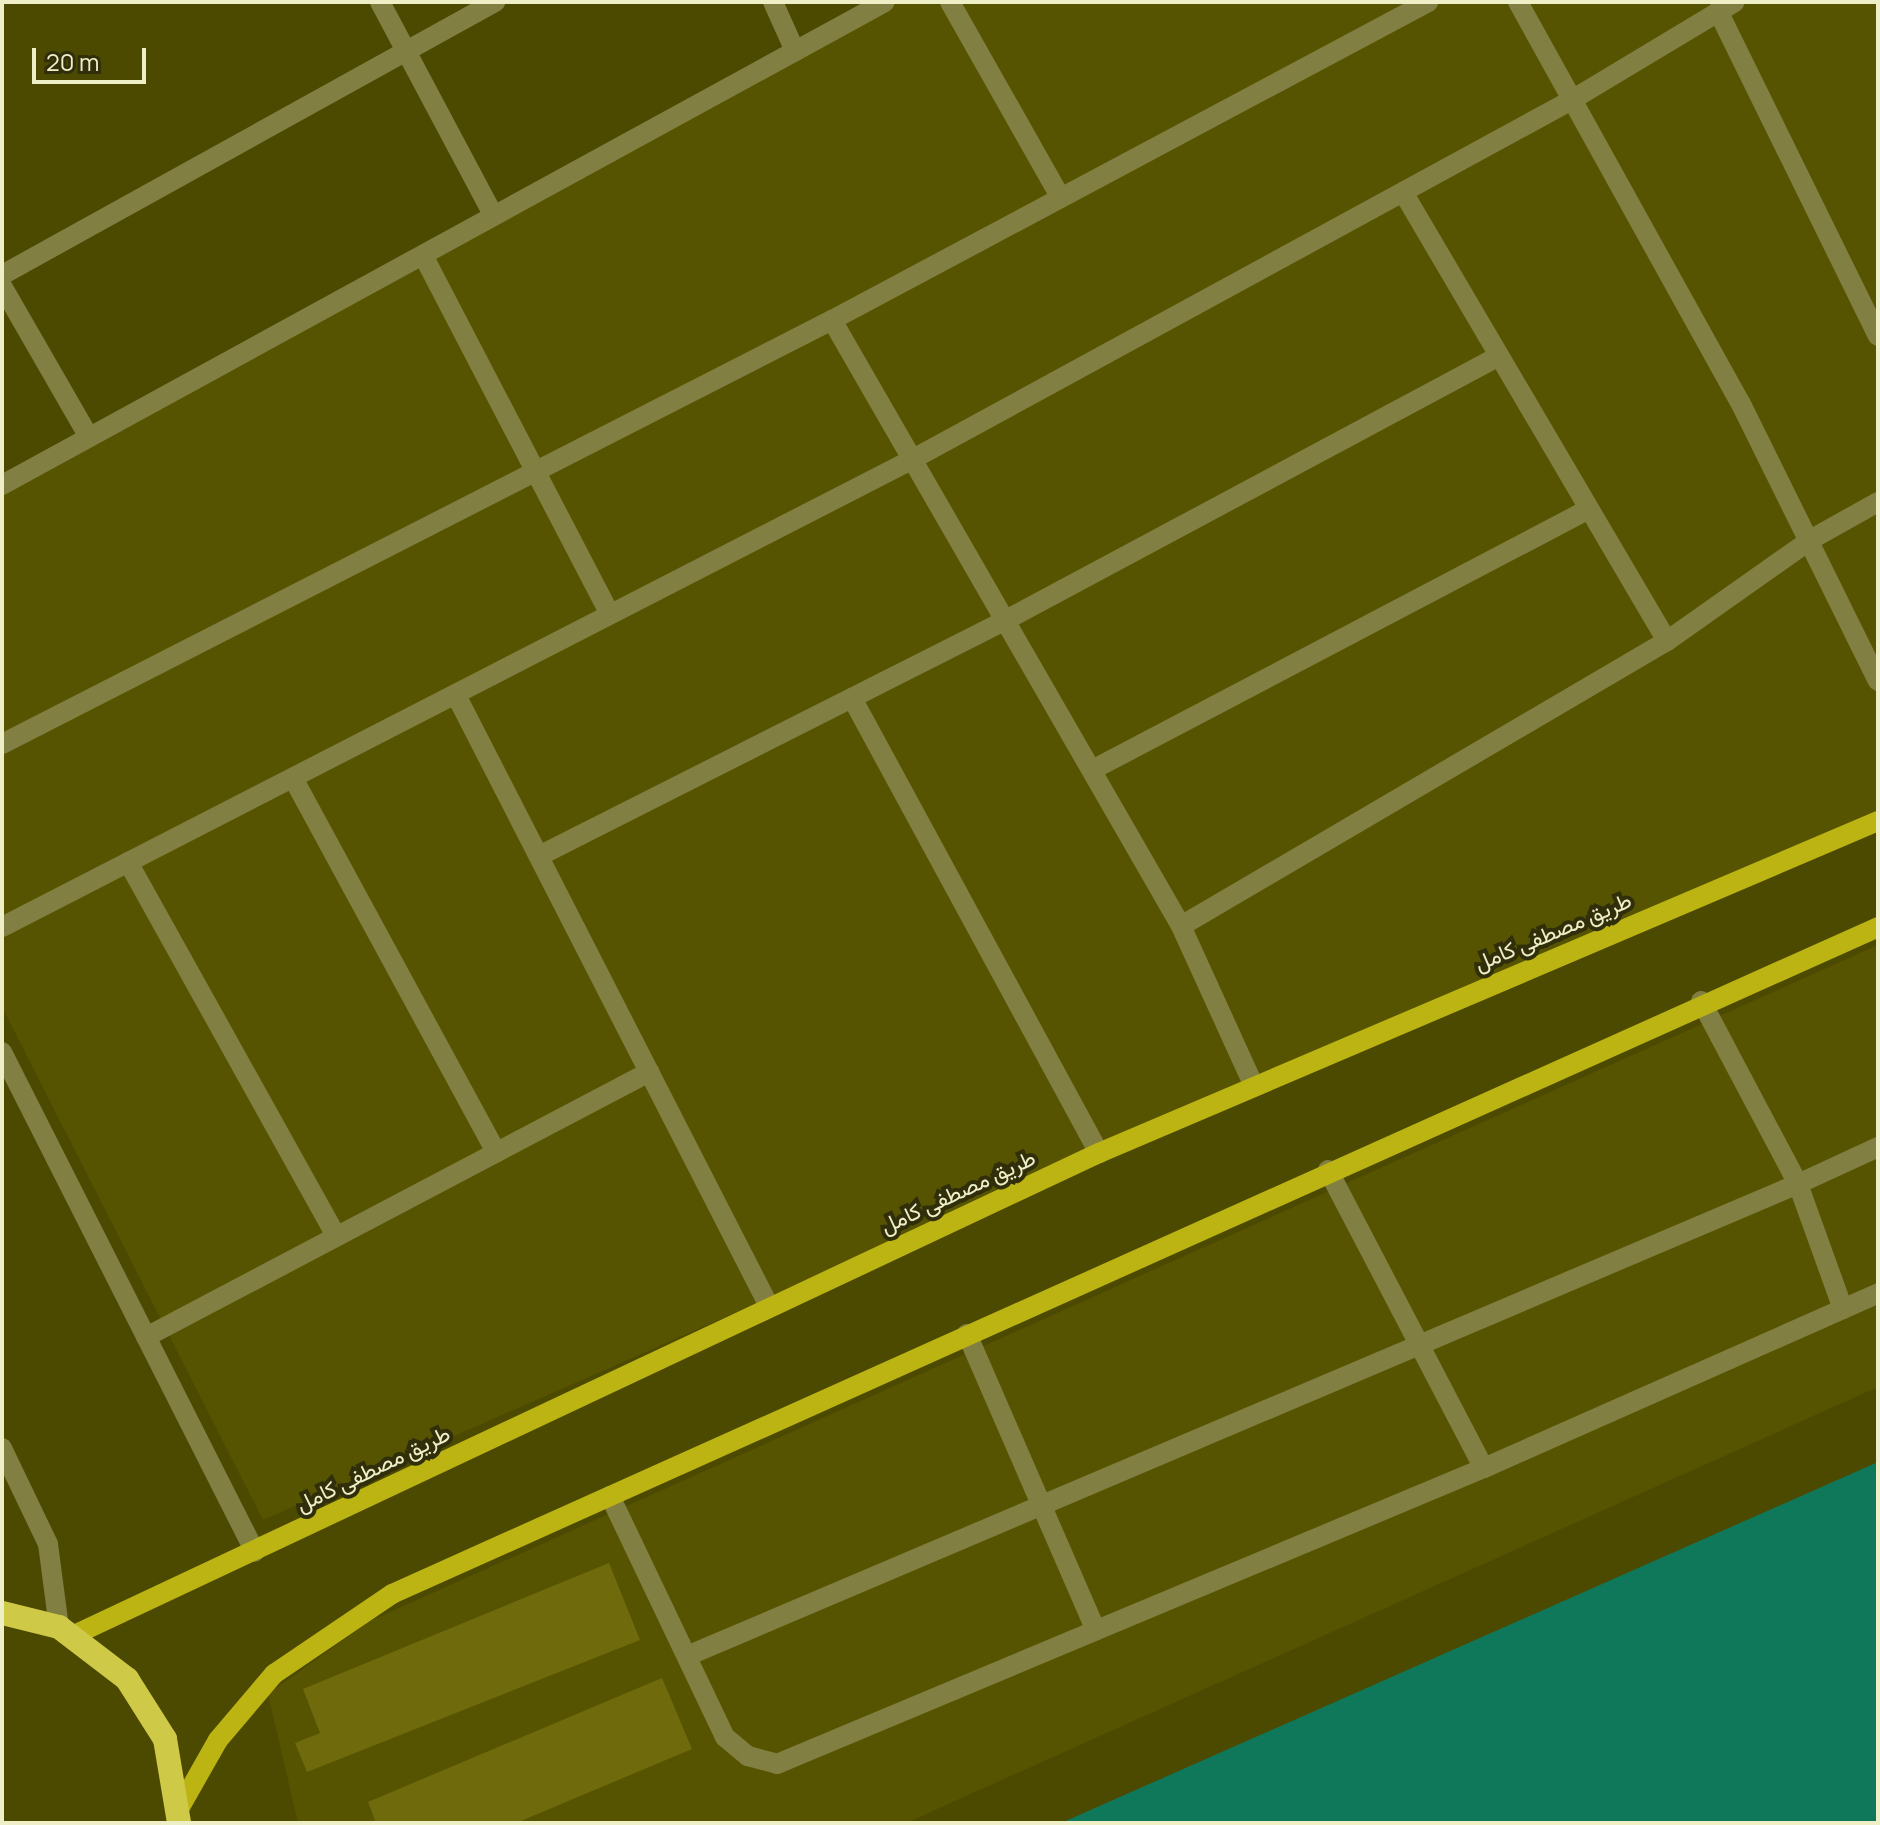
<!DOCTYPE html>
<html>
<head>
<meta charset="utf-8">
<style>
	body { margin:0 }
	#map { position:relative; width:1880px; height:1825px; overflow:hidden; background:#4c4900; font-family:Manrope,Vazirmatn,sans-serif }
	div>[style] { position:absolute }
	.built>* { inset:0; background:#575401 }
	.water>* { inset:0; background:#0f785a }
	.building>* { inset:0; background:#6f6b0d }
	.minor>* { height:20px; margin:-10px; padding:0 10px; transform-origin:10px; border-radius:10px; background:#817f41 }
	.major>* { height:20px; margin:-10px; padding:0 10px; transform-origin:10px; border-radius:10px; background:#bbb412 }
	.highway>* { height:24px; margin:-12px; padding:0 12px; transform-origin:12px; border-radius:12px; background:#cec946 }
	span { translate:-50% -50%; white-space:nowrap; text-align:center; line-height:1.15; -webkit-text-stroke:8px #302e0b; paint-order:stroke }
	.street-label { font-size:22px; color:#efefc7 }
	.frame { position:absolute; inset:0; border:4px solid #efefc7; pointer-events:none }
	.scale { position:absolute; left:32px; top:48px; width:114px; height:36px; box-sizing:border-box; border:4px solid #efefc7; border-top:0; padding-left:10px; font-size:24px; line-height:28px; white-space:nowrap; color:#efefc7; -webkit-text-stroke:6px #302e0b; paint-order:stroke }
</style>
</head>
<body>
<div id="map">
	<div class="built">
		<div style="clip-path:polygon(895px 2px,1878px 2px,1878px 811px,263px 1520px,2px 1007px,2px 491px)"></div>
		<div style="clip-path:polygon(1878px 945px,1878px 1387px,906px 1823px,298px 1823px,268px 1694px,370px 1621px)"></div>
	</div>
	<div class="water">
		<div style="clip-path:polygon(1878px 1462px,1878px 1823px,1061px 1823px)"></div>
	</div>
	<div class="building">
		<div style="clip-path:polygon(609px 1563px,640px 1640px,307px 1772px,295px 1743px,320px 1733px,303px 1689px)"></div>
		<div style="clip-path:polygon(662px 1678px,692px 1749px,516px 1823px,376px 1823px,368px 1802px)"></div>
	</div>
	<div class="minor">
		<div style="left:380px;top:2px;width:242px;rotate:62deg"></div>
		<div style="left:773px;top:2px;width:54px;rotate:65.8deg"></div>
		<div style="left:950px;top:2px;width:225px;rotate:60.5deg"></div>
		<div style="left:1518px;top:2px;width:457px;rotate:61deg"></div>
		<div style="left:1740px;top:402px;width:311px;rotate:63.7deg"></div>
		<div style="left:1718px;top:11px;width:362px;rotate:63.8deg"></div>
		<div style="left:1403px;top:192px;width:521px;rotate:59.55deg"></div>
		<div style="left:425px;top:259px;width:399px;rotate:62.5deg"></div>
		<div style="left:2px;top:275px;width:564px;rotate:-28.98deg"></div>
		<div style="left:2px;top:286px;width:174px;rotate:60.1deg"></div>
		<div style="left:832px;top:320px;width:699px;rotate:60.06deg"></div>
		<div style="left:1181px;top:926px;width:174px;rotate:65.5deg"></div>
		<div style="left:2px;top:485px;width:1006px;rotate:-28.68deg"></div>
		<div style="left:456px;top:695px;width:687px;rotate:62.88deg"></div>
		<div style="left:852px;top:698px;width:518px;rotate:61.5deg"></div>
		<div style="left:2px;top:744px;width:932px;rotate:-27.06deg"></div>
		<div style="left:832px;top:320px;width:676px;rotate:-28.08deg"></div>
		<div style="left:1092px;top:770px;width:561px;rotate:-27.71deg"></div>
		<div style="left:293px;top:778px;width:426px;rotate:61.5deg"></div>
		<div style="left:539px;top:856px;width:523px;rotate:-26.81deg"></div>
		<div style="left:1006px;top:620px;width:559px;rotate:-28.17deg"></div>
		<div style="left:128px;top:862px;width:427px;rotate:60.9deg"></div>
		<div style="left:1181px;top:926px;width:563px;rotate:-30.39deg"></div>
		<div style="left:1667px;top:641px;width:175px;rotate:-35.2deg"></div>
		<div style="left:1810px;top:540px;width:78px;rotate:-29.2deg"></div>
		<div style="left:2px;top:927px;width:1024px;rotate:-27.19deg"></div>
		<div style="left:913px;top:459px;width:748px;rotate:-28.59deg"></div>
		<div style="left:1570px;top:101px;width:192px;rotate:-31deg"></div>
		<div style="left:2px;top:1052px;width:560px;rotate:63.16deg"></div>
		<div style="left:1328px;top:1170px;width:336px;rotate:62.4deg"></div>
		<div style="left:1843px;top:1309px;width:133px;rotate:-109.8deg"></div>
		<div style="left:1798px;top:1184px;width:88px;rotate:-24.8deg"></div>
		<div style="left:967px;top:1334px;width:323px;rotate:66.5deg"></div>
		<div style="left:146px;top:1337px;width:569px;rotate:-27.78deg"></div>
		<div style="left:2px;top:1448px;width:106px;rotate:64.4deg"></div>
		<div style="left:48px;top:1544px;width:84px;rotate:82.5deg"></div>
		<div style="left:610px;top:1496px;width:267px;rotate:64.5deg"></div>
		<div style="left:725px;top:1737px;width:30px;rotate:40deg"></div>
		<div style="left:748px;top:1756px;width:30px;rotate:15deg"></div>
		<div style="left:777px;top:1764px;width:766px;rotate:-22.72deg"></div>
		<div style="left:1484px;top:1468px;width:431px;rotate:-23.9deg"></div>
		<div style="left:687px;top:1656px;width:1207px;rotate:-23.02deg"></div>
		<div style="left:1798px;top:1184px;width:207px;rotate:-117.9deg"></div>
	</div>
	<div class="major">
		<div style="left:72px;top:1636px;width:1135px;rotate:-25.19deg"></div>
		<div style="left:1099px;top:1153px;width:847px;rotate:-23.08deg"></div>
		<div style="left:180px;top:1807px;width:77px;rotate:-60.4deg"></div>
		<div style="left:218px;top:1740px;width:87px;rotate:-49.7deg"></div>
		<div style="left:274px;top:1674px;width:143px;rotate:-34.1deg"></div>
		<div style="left:392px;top:1594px;width:1629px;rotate:-24.17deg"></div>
	</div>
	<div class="highway">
		<div style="left:2px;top:1613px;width:59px;rotate:13.8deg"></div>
		<div style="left:59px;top:1627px;width:86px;rotate:37.4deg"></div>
		<div style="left:127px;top:1679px;width:71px;rotate:57.7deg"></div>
		<div style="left:165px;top:1739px;width:85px;rotate:80.5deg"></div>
	</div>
	<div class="street-label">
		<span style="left:1553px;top:932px;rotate:-23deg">طريق مصطفى كامل</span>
		<span style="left:958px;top:1192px;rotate:-25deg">طريق مصطفى كامل</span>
		<span style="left:373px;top:1469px;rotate:-26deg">طريق مصطفى كامل</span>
	</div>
	<div class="frame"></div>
	<div class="scale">20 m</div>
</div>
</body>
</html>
